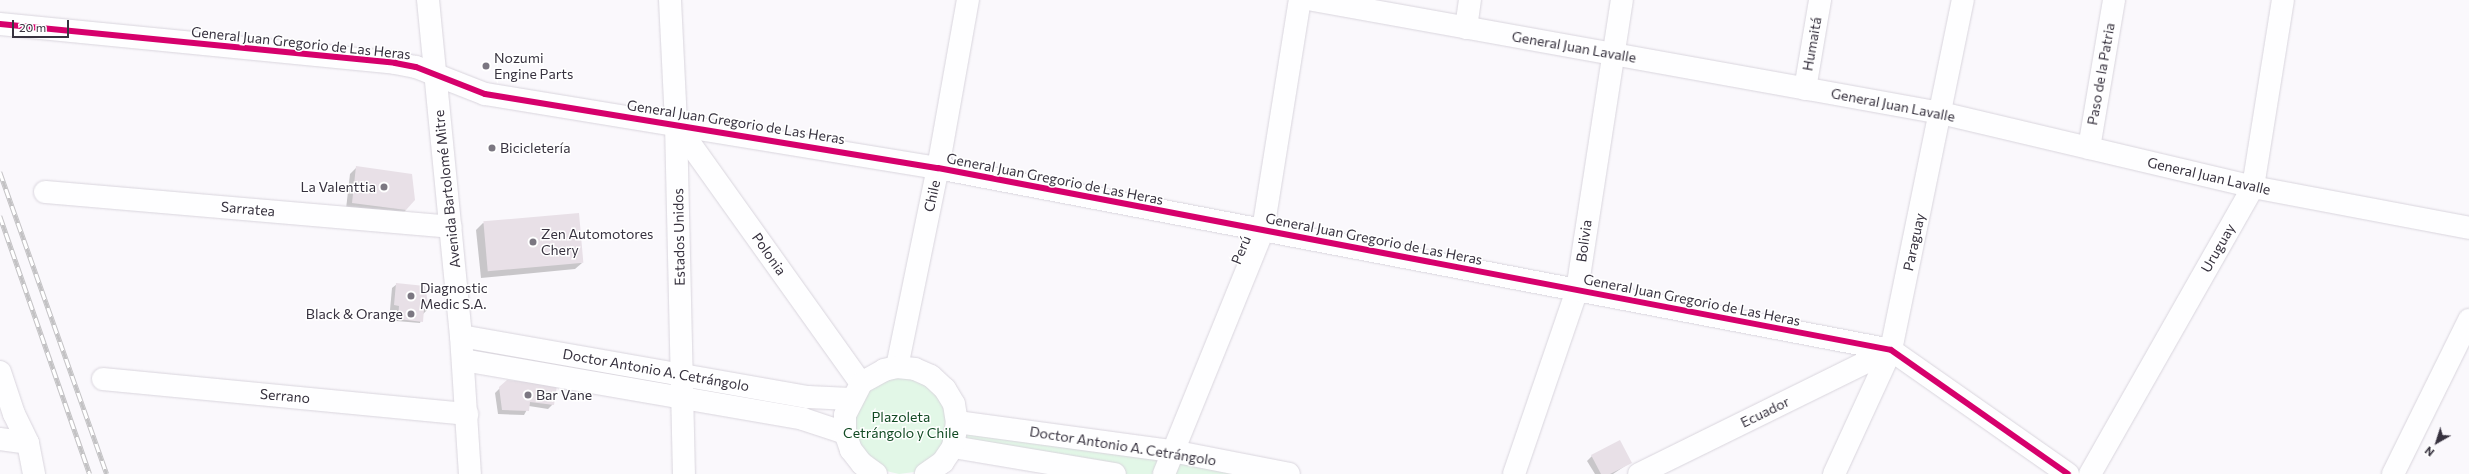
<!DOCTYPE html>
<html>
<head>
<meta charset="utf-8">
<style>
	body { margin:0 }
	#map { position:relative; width:2469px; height:474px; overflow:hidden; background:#faf8fc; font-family:Commissioner,sans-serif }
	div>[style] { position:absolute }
	.green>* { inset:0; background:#e2f7e7 }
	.shadow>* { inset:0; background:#0003 }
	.building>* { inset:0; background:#e8e0e7; transform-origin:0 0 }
	.roads { filter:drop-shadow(0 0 1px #d9d5dd) drop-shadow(0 0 1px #d9d5dd) }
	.minor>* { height:22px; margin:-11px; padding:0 11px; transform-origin:11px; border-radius:11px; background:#fefeff }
	.major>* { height:22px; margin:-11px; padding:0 11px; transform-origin:11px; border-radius:11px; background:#fefeff }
	.rail>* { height:4.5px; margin-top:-2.25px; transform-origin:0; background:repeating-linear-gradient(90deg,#fff 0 9px,#c3c2c4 0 18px); box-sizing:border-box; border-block:1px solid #c3c2c4 }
	.cycleway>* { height:6px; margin:-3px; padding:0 3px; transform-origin:3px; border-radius:3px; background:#d6006c }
	.dots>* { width:11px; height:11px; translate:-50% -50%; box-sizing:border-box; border:2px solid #fff; border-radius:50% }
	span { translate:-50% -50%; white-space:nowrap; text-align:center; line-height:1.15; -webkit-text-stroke:3px #fff; paint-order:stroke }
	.street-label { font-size:14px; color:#37323f }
	.poi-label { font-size:14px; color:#37323f }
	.left { translate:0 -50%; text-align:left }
	.right { translate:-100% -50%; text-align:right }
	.park-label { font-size:14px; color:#114a23 }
	.north { position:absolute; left:2417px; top:422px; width:40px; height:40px; -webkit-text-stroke:3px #fff; paint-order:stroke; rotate:219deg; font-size:11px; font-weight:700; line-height:16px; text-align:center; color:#37323f }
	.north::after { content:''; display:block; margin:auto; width:14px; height:18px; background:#37323f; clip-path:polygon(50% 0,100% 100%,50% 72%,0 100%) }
	.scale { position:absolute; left:12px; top:20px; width:57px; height:18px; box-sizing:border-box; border:2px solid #37323f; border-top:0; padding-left:5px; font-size:12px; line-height:14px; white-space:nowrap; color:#37323f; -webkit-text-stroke:3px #fff; paint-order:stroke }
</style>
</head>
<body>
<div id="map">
	<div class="green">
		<div style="clip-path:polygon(912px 376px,941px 393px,949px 438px,928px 465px,914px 472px,899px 474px,882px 470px,857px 448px,853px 417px,858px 402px,881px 378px)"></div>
		<div style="clip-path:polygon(957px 422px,1289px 474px,1115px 474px,953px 447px)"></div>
	</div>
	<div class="shadow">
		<div style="clip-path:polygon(357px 167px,406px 210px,399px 217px,346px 209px,350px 174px)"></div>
		<div style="clip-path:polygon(483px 223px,582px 263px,575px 269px,481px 278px,476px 230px)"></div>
		<div style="clip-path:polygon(397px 284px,428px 309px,423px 314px,420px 323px,396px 321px,397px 310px,390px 310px,392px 288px)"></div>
		<div style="clip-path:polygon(507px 381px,553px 404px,548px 409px,529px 406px,524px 415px,498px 414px,495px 393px)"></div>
		<div style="clip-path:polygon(1592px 456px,1631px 462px,1613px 474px,1595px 474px,1587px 461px)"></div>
	</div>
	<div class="building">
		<div style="clip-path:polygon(356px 166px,412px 174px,415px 200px,406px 210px,352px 203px)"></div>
		<div style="left:579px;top:213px;width:50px;height:96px;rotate:85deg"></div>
		<div style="clip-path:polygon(396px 283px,425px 286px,429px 309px,424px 309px,423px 322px,398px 319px,399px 306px,394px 305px)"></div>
		<div style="clip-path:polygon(507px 380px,557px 385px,554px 405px,530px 402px,529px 411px,502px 410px,499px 387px)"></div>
		<div style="clip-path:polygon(1620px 440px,1632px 463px,1610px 474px,1601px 474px,1591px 455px)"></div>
	</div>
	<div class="roads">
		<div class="minor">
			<div style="left:670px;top:0;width:124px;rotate:87.2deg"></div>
			<div style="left:676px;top:124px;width:350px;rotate:88.7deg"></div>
			<div style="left:1313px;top:0;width:638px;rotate:10.2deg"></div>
			<div style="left:1941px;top:113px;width:321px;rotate:13.3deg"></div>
			<div style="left:2253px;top:187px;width:220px;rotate:10.7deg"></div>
			<div style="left:0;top:24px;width:397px;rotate:5.6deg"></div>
			<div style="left:395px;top:63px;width:21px;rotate:11deg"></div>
			<div style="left:416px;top:67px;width:74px;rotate:21.4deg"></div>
			<div style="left:485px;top:94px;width:459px;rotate:9.3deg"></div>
			<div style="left:938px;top:168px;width:970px;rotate:10.81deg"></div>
			<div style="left:1891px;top:350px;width:216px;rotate:35deg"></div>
			<div style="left:1466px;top:28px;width:28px;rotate:-82deg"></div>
			<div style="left:1805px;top:89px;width:90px;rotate:-80.4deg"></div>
			<div style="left:676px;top:124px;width:318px;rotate:54.5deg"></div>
			<div style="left:2089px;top:148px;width:150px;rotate:-80.4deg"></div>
			<div style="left:45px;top:192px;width:407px;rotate:4.9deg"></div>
			<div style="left:461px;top:336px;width:352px;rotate:10deg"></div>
			<div style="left:808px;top:397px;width:43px;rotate:2.7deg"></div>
			<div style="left:463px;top:360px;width:345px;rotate:9.8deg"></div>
			<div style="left:803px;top:419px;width:44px;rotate:18.4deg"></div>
			<div style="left:897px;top:367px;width:203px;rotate:-78.4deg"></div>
			<div style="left:938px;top:168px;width:171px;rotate:-79.9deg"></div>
			<div style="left:0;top:372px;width:44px;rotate:71.6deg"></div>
			<div style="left:14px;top:414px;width:32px;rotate:64deg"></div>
			<div style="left:28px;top:443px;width:32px;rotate:79deg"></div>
			<div style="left:103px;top:379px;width:366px;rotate:5.5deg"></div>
			<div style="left:957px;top:422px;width:217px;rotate:7.7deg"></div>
			<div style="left:1172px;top:451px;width:119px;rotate:11.1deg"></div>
			<div style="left:0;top:439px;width:28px;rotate:8deg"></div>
			<div style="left:953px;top:447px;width:164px;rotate:9.5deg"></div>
			<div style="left:876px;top:474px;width:17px;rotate:-144deg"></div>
			<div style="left:862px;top:464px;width:18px;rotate:-128deg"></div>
			<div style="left:851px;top:450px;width:18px;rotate:-109deg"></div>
			<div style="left:845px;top:433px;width:18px;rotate:-90deg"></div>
			<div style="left:845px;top:415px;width:36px;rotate:-63deg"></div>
			<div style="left:861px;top:383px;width:26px;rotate:-29deg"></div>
			<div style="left:884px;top:370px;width:13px;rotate:-13deg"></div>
			<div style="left:897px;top:367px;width:18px;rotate:6deg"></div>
			<div style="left:915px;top:369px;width:17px;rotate:24deg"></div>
			<div style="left:931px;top:376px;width:19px;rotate:43deg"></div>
			<div style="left:945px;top:389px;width:17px;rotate:59deg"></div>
			<div style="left:954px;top:404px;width:18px;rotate:81deg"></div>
			<div style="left:957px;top:422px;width:25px;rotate:99deg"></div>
			<div style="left:953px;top:447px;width:18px;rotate:124deg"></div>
			<div style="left:943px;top:462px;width:21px;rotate:145deg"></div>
			<div style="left:1164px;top:474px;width:263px;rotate:-67.9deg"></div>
			<div style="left:1263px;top:230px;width:233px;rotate:-80.9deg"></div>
			<div style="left:1514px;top:474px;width:194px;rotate:-71.1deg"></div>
			<div style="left:1577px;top:290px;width:293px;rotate:-81.2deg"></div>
			<div style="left:1639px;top:474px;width:281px;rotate:-26.2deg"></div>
			<div style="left:1834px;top:474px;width:136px;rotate:-65.3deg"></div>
			<div style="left:1891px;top:350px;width:357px;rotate:-78.4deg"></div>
			<div style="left:2090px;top:474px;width:330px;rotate:-60.4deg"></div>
			<div style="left:2253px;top:187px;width:189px;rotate:-80.9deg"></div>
			<div style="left:2393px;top:474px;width:172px;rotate:-63.7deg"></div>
		</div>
		<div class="major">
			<div style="left:428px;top:0;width:338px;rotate:84.4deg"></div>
			<div style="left:461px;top:336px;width:138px;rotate:86.3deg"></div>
		</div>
	</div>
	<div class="rail">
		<div style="left:0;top:172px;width:320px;rotate:70.5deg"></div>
		<div style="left:0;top:216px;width:273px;rotate:70.8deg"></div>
	</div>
	<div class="cycleway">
		<div style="left:0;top:24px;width:397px;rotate:5.6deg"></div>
		<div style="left:395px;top:63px;width:21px;rotate:11deg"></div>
		<div style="left:416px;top:67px;width:74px;rotate:21.4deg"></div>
		<div style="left:485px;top:94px;width:459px;rotate:9.3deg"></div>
		<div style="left:938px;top:168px;width:970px;rotate:10.81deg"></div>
		<div style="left:1891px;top:350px;width:216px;rotate:35deg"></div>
	</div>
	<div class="dots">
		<div style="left:486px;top:66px;background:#7b7781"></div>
		<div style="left:492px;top:148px;background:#7b7781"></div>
		<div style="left:384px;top:187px;background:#7b7781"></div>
		<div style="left:533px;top:242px;background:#7b7781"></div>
		<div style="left:411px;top:296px;background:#7b7781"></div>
		<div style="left:411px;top:314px;background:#7b7781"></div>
		<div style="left:528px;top:395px;background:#7b7781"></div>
	</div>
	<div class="street-label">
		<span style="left:301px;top:43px;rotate:6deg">General Juan Gregorio de Las Heras</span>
		<span style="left:1812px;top:44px;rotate:-80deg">Humaitá</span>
		<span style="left:1574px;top:47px;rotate:10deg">General Juan Lavalle</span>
		<span style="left:2101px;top:74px;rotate:-80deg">Paso de la Patria</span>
		<span style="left:1893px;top:105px;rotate:11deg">General Juan Lavalle</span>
		<span style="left:736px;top:122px;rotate:9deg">General Juan Gregorio de Las Heras</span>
		<span style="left:2209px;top:176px;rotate:13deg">General Juan Lavalle</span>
		<span style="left:1055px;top:179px;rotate:11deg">General Juan Gregorio de Las Heras</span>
		<span style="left:447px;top:189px;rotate:-96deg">Avenida Bartolomé Mitre</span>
		<span style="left:932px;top:196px;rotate:-78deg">Chile</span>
		<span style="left:248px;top:209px;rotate:5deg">Sarratea</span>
		<span style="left:679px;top:237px;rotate:-91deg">Estados Unidos</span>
		<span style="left:1374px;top:239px;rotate:11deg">General Juan Gregorio de Las Heras</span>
		<span style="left:1584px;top:241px;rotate:-82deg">Bolivia</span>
		<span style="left:1914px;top:242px;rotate:-78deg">Paraguay</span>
		<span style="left:2218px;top:248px;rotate:-60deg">Uruguay</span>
		<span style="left:1241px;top:250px;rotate:-68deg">Perú</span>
		<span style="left:769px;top:254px;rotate:55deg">Polonia</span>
		<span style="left:1692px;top:300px;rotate:11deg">General Juan Gregorio de Las Heras</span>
		<span style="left:656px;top:370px;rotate:10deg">Doctor Antonio A. Cetrángolo</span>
		<span style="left:285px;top:396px;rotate:5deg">Serrano</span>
		<span style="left:1765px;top:412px;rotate:-26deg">Ecuador</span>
		<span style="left:1123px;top:446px;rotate:9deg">Doctor Antonio A. Cetrángolo</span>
	</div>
	<div class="poi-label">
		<span class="left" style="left:494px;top:66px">Nozumi<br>Engine Parts</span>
		<span class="left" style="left:500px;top:148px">Bicicletería</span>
		<span class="right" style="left:376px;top:187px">La Valenttia</span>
		<span class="left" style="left:541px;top:242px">Zen Automotores<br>Chery</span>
		<span class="left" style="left:420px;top:296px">Diagnostic<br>Medic S.A.</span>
		<span class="right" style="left:403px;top:314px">Black &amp; Orange</span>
		<span class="left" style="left:536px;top:395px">Bar Vane</span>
	</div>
	<div class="park-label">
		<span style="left:901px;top:425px">Plazoleta<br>Cetrángolo y Chile</span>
	</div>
	<div class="north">N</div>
	<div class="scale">20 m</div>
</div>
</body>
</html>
